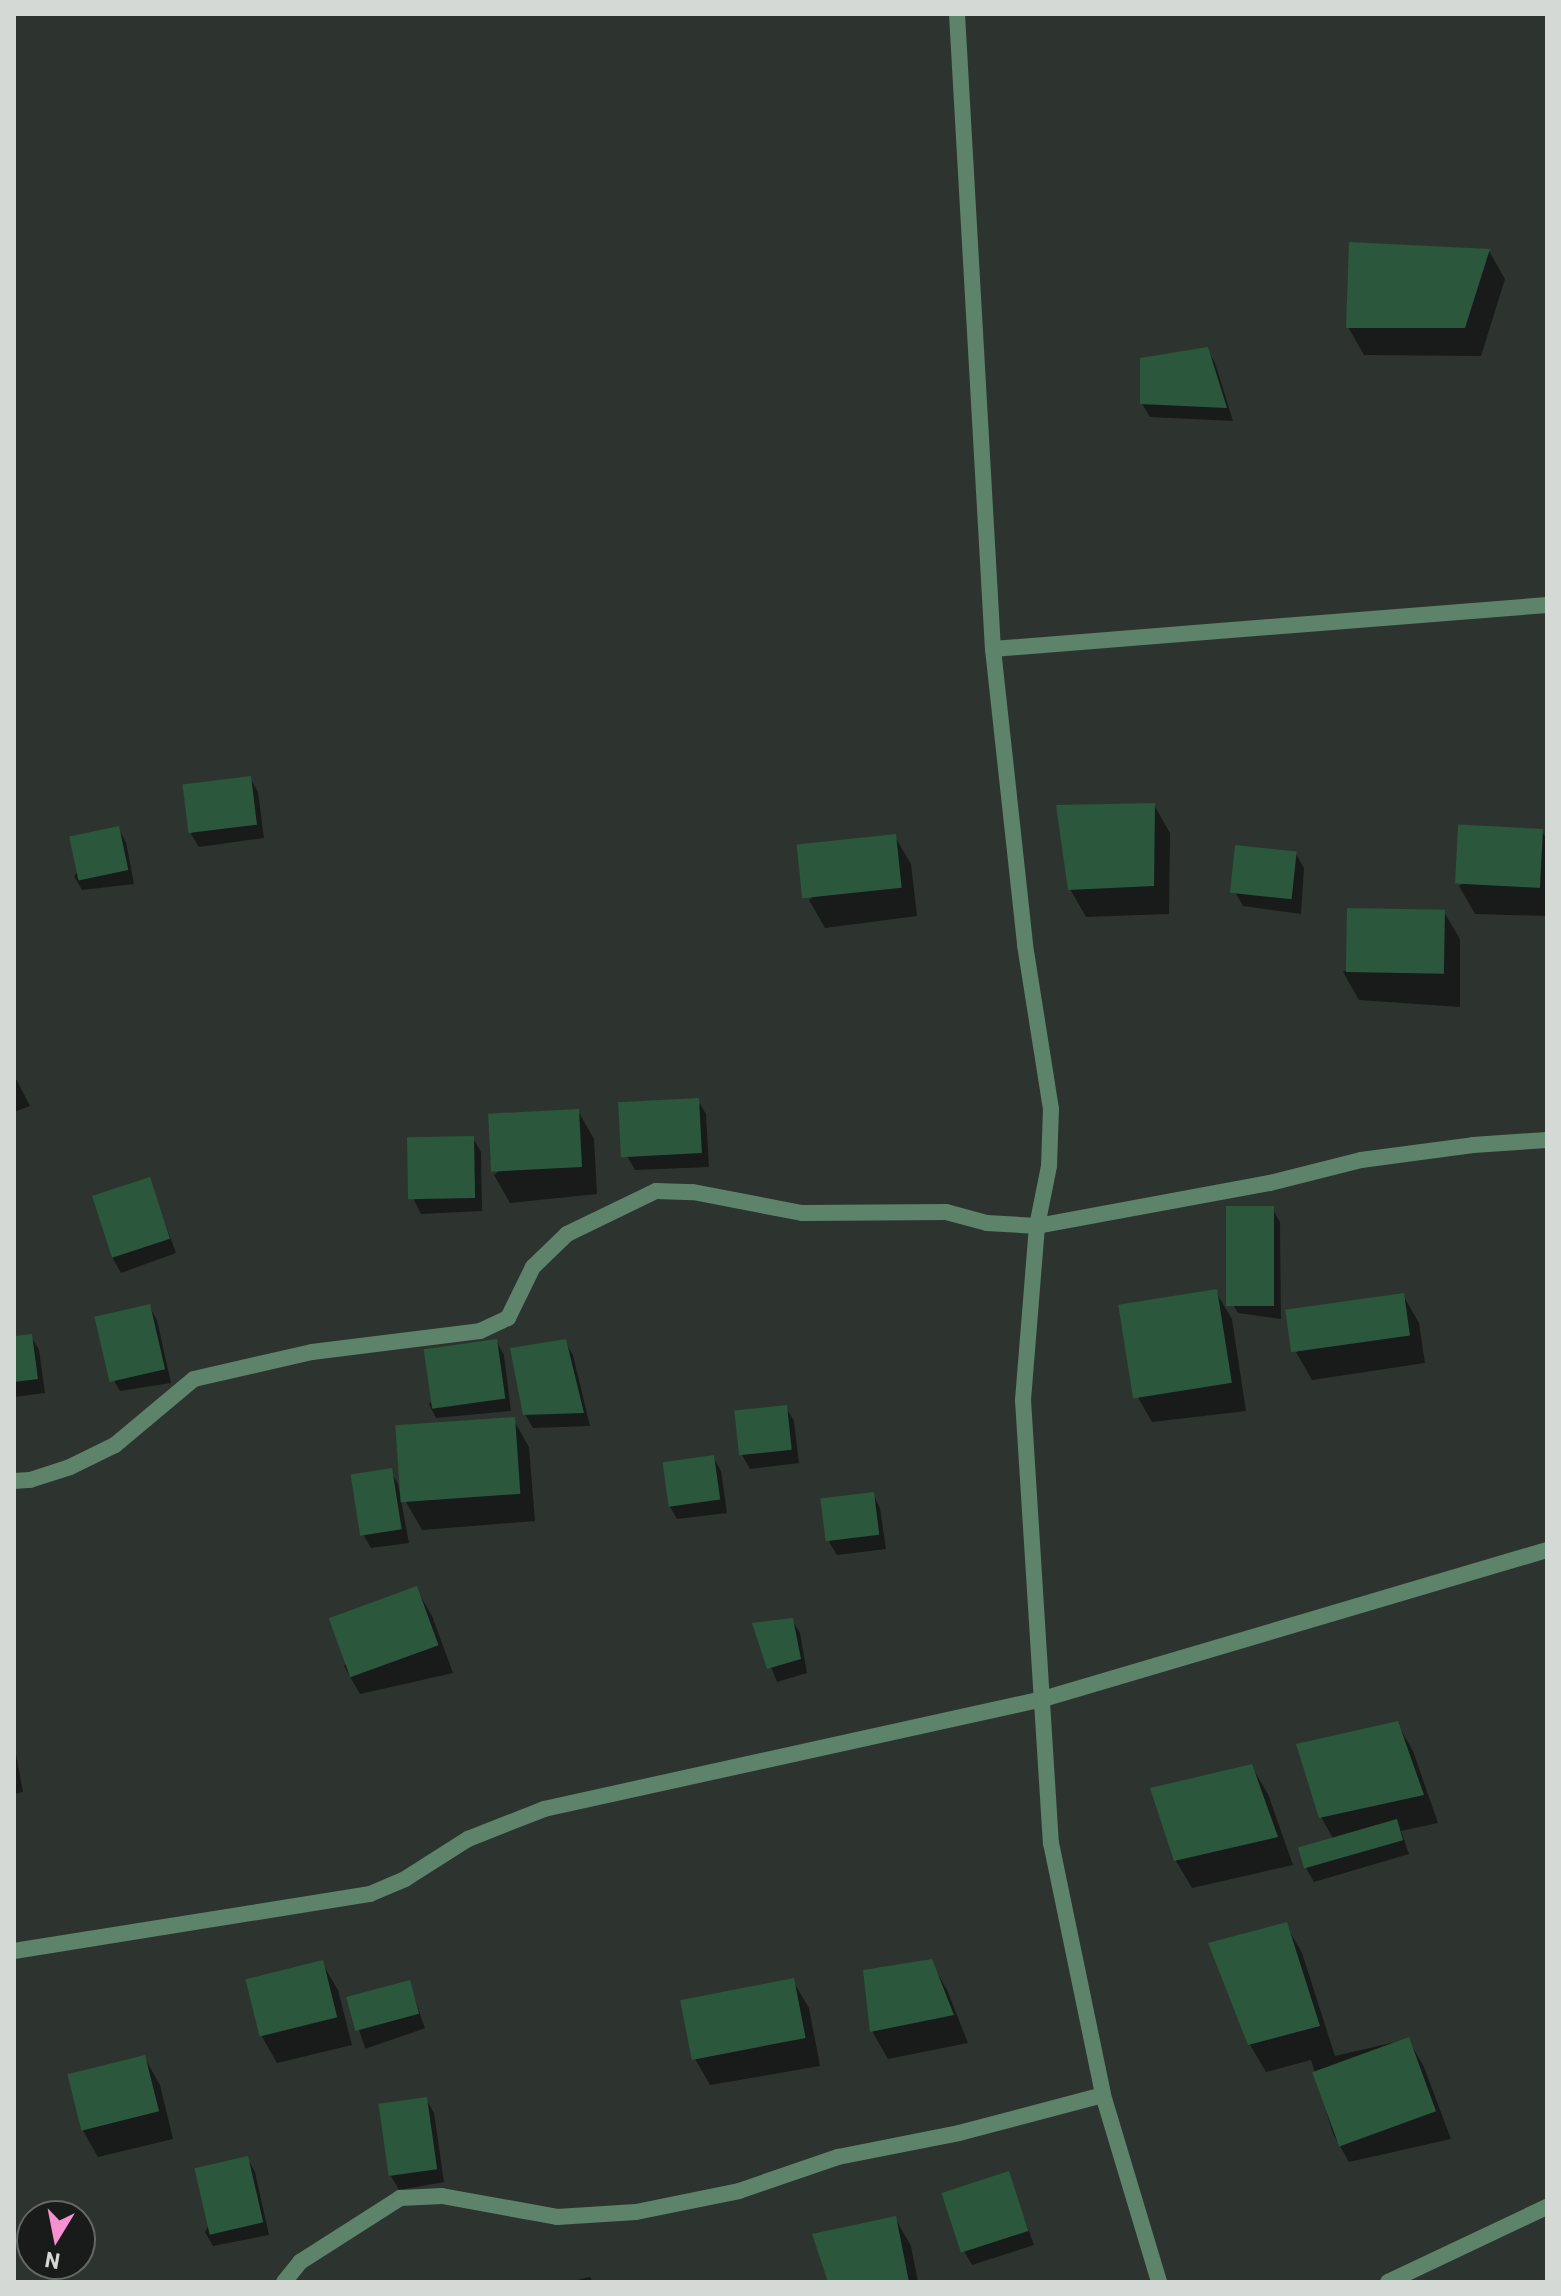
<!DOCTYPE html>
<html>
<head>
<meta charset="utf-8">
<style>
	body { margin:0 }
	#map { position:relative; width:1561px; height:2296px; overflow:hidden; background:#2d342f; font-family:Barlow,sans-serif }
	div>[style] { position:absolute }
	.shadow>* { inset:0; background:#0007; transform-origin:0 0 }
	.building>* { inset:0; background:#2b573c; transform-origin:0 0 }
	.minor>* { height:16px; margin:-8px; padding:0 8px; transform-origin:8px; border-radius:8px; background:#5d836a }
	span { translate:-50% -50%; white-space:nowrap; text-align:center; line-height:1.15; -webkit-text-stroke:8px #181b19; paint-order:stroke }
	.frame { position:absolute; inset:0; border:16px solid #d4d9d6; pointer-events:none }
	.north { position:absolute; left:16px; top:2200px; width:80px; height:80px; box-sizing:border-box; background:#181b19; border:2px solid #636765; border-radius:50%; rotate:190deg; font-size:22px; font-weight:700; line-height:32px; text-align:center; color:#d4d9d6 }
	.north::after { content:''; display:block; margin:auto; width:28px; height:36px; background:#f590d1; clip-path:polygon(50% 0,100% 100%,50% 72%,0 100%) }
</style>
</head>
<body>
<div id="map">
	<div class="shadow">
		<div style="clip-path:polygon(1489px 251px,1505px 279px,1481px 356px,1364px 355px,1348px 327px)"></div>
		<div style="clip-path:polygon(1207px 349px,1215px 363px,1233px 421px,1150px 417px,1142px 404px)"></div>
		<div style="clip-path:polygon(250px 778px,258px 792px,264px 838px,199px 847px,191px 834px)"></div>
		<div style="clip-path:polygon(1154px 805px,1170px 833px,1169px 914px,1086px 917px,1070px 889px)"></div>
		<div style="clip-path:polygon(118px 828px,126px 842px,134px 884px,82px 890px,74px 876px)"></div>
		<div style="clip-path:polygon(1542px 831px,1547px 840px,1547px 916px,1475px 914px,1459px 886px)"></div>
		<div style="clip-path:polygon(895px 837px,911px 864px,917px 916px,825px 928px,809px 900px)"></div>
		<div style="clip-path:polygon(1296px 854px,1304px 868px,1301px 914px,1243px 906px,1235px 892px)"></div>
		<div style="clip-path:polygon(1444px 912px,1460px 939px,1460px 1007px,1359px 1000px,1343px 972px)"></div>
		<div style="clip-path:polygon(14px 1075px,30px 1106px,14px 1112px)"></div>
		<div style="clip-path:polygon(698px 1101px,706px 1114px,709px 1167px,635px 1170px,627px 1156px)"></div>
		<div style="clip-path:polygon(578px 1111px,594px 1139px,597px 1194px,510px 1203px,494px 1175px)"></div>
		<div style="clip-path:polygon(473px 1138px,481px 1152px,482px 1211px,421px 1214px,414px 1200px)"></div>
		<div style="clip-path:polygon(149px 1179px,176px 1253px,121px 1273px,113px 1259px,94px 1195px)"></div>
		<div style="clip-path:polygon(1272px 1208px,1280px 1222px,1281px 1319px,1238px 1313px,1230px 1300px)"></div>
		<div style="clip-path:polygon(1216px 1292px,1232px 1319px,1246px 1411px,1152px 1422px,1136px 1394px)"></div>
		<div style="clip-path:polygon(1403px 1295px,1419px 1323px,1425px 1363px,1312px 1380px,1296px 1352px)"></div>
		<div style="clip-path:polygon(149px 1306px,157px 1320px,171px 1383px,120px 1391px,112px 1377px)"></div>
		<div style="clip-path:polygon(31px 1336px,39px 1350px,45px 1393px,14px 1397px,14px 1338px)"></div>
		<div style="clip-path:polygon(496px 1341px,504px 1355px,511px 1411px,436px 1418px,429px 1404px)"></div>
		<div style="clip-path:polygon(565px 1342px,573px 1355px,590px 1426px,533px 1428px,525px 1414px)"></div>
		<div style="clip-path:polygon(786px 1408px,794px 1421px,799px 1463px,750px 1469px,742px 1455px)"></div>
		<div style="clip-path:polygon(513px 1419px,529px 1447px,535px 1521px,422px 1530px,406px 1502px)"></div>
		<div style="clip-path:polygon(713px 1457px,721px 1471px,727px 1513px,677px 1519px,669px 1505px)"></div>
		<div style="clip-path:polygon(390px 1470px,398px 1484px,409px 1543px,371px 1548px,363px 1534px)"></div>
		<div style="clip-path:polygon(873px 1494px,880px 1508px,886px 1549px,837px 1555px,829px 1542px)"></div>
		<div style="clip-path:polygon(416px 1588px,432px 1616px,453px 1673px,360px 1694px,344px 1666px)"></div>
		<div style="clip-path:polygon(792px 1620px,800px 1633px,807px 1673px,777px 1682px,754px 1625px)"></div>
		<div style="clip-path:polygon(1397px 1723px,1413px 1751px,1438px 1823px,1401px 1831px,1409px 1854px,1314px 1882px,1306px 1868px,1334px 1840px,1321px 1817px)"></div>
		<div style="clip-path:polygon(14px 1743px,23px 1792px,14px 1794px)"></div>
		<div style="clip-path:polygon(1251px 1766px,1268px 1794px,1293px 1865px,1192px 1888px,1176px 1861px,1153px 1789px)"></div>
		<div style="clip-path:polygon(1286px 1925px,1302px 1953px,1335px 2056px,1408px 2039px,1424px 2067px,1451px 2139px,1349px 2162px,1333px 2134px,1311px 2060px,1266px 2072px,1250px 2045px,1210px 1944px)"></div>
		<div style="clip-path:polygon(931px 1962px,947px 1990px,968px 2043px,888px 2059px,872px 2031px)"></div>
		<div style="clip-path:polygon(322px 1963px,338px 1990px,352px 2045px,277px 2063px,261px 2035px)"></div>
		<div style="clip-path:polygon(793px 1981px,809px 2008px,820px 2066px,710px 2085px,694px 2057px)"></div>
		<div style="left:409px;top:1982px;width:49px;height:63px;rotate:71deg"></div>
		<div style="clip-path:polygon(144px 2057px,160px 2085px,173px 2139px,98px 2157px,82px 2129px)"></div>
		<div style="clip-path:polygon(426px 2099px,434px 2113px,444px 2182px,399px 2190px,391px 2176px)"></div>
		<div style="clip-path:polygon(247px 2158px,255px 2172px,269px 2235px,213px 2246px,205px 2232px)"></div>
		<div style="clip-path:polygon(1008px 2174px,1034px 2245px,972px 2265px,964px 2251px)"></div>
		<div style="clip-path:polygon(895px 2218px,911px 2246px,918px 2282px,830px 2282px)"></div>
		<div style="clip-path:polygon(590px 2277px,593px 2282px,568px 2282px)"></div>
	</div>
	<div class="building">
		<div style="clip-path:polygon(1349px 242px,1490px 249px,1465px 328px,1346px 328px)"></div>
		<div style="clip-path:polygon(1208px 347px,1227px 408px,1140px 404px,1140px 358px)"></div>
		<div style="left:251px;top:776px;width:49px;height:69px;rotate:83deg"></div>
		<div style="clip-path:polygon(1155px 803px,1154px 886px,1068px 890px,1056px 805px)"></div>
		<div style="left:119px;top:826px;width:45px;height:51px;rotate:78deg"></div>
		<div style="left:1543px;top:829px;width:59px;height:85px;rotate:93deg"></div>
		<div style="left:896px;top:834px;width:54px;height:100px;rotate:84deg"></div>
		<div style="left:1235px;top:845px;width:62px;height:48px;rotate:6deg"></div>
		<div style="left:1347px;top:908px;width:98px;height:64px;rotate:1deg"></div>
		<div style="left:699px;top:1098px;width:55px;height:81px;rotate:87deg"></div>
		<div style="left:579px;top:1109px;width:58px;height:91px;rotate:87deg"></div>
		<div style="left:474px;top:1136px;width:62px;height:67px;rotate:89deg"></div>
		<div style="left:150px;top:1177px;width:65px;height:61px;rotate:72deg"></div>
		<div style="left:1274px;top:1206px;width:100px;height:48px;rotate:90deg"></div>
		<div style="left:1217px;top:1289px;width:95px;height:100px;rotate:81deg"></div>
		<div style="left:1404px;top:1293px;width:43px;height:120px;rotate:82deg"></div>
		<div style="left:150px;top:1304px;width:67px;height:57px;rotate:77deg"></div>
		<div style="clip-path:polygon(32px 1334px,38px 1379px,14px 1382px,14px 1336px)"></div>
		<div style="left:497px;top:1339px;width:60px;height:74px;rotate:82deg"></div>
		<div style="clip-path:polygon(566px 1339px,584px 1413px,523px 1415px,510px 1348px)"></div>
		<div style="left:787px;top:1405px;width:45px;height:53px;rotate:84deg"></div>
		<div style="left:515px;top:1417px;width:77px;height:120px;rotate:86deg"></div>
		<div style="left:714px;top:1455px;width:45px;height:52px;rotate:82deg"></div>
		<div style="left:392px;top:1468px;width:62px;height:42px;rotate:81deg"></div>
		<div style="left:874px;top:1492px;width:43px;height:54px;rotate:83deg"></div>
		<div style="left:417px;top:1586px;width:63px;height:94px;rotate:70deg"></div>
		<div style="clip-path:polygon(793px 1618px,801px 1659px,767px 1669px,752px 1623px)"></div>
		<div style="clip-path:polygon(1398px 1721px,1424px 1795px,1319px 1818px,1296px 1744px)"></div>
		<div style="clip-path:polygon(1252px 1764px,1278px 1837px,1174px 1861px,1150px 1788px)"></div>
		<div style="left:1397px;top:1819px;width:22px;height:103px;rotate:74deg"></div>
		<div style="clip-path:polygon(1287px 1922px,1320px 2026px,1248px 2045px,1208px 1943px)"></div>
		<div style="clip-path:polygon(932px 1959px,954px 2015px,870px 2032px,863px 1970px)"></div>
		<div style="left:323px;top:1960px;width:59px;height:80px;rotate:76deg"></div>
		<div style="left:794px;top:1978px;width:61px;height:116px;rotate:79deg"></div>
		<div style="left:410px;top:1980px;width:35px;height:66px;rotate:75deg"></div>
		<div style="left:1409px;top:2037px;width:79px;height:103px;rotate:70deg"></div>
		<div style="left:145px;top:2055px;width:58px;height:80px;rotate:76deg"></div>
		<div style="left:427px;top:2097px;width:73px;height:49px;rotate:82deg"></div>
		<div style="left:248px;top:2156px;width:68px;height:55px;rotate:77deg"></div>
		<div style="left:1009px;top:2171px;width:63px;height:71px;rotate:72deg"></div>
		<div style="clip-path:polygon(896px 2216px,909px 2282px,828px 2282px,812px 2234px)"></div>
	</div>
	<div class="minor">
		<div style="left:957px;top:14px;width:636px;rotate:86.76deg"></div>
		<div style="left:993px;top:649px;width:298px;rotate:83.8deg"></div>
		<div style="left:1025px;top:945px;width:166px;rotate:81deg"></div>
		<div style="left:1051px;top:1109px;width:57px;rotate:92deg"></div>
		<div style="left:1049px;top:1166px;width:61px;rotate:101.3deg"></div>
		<div style="left:1037px;top:1226px;width:175px;rotate:94.6deg"></div>
		<div style="left:1023px;top:1400px;width:444px;rotate:86.4deg"></div>
		<div style="left:1051px;top:1843px;width:257px;rotate:78.3deg"></div>
		<div style="left:1103px;top:2095px;width:195px;rotate:73.3deg"></div>
		<div style="left:993px;top:649px;width:556px;rotate:-4.54deg"></div>
		<div style="left:14px;top:1481px;width:16px;rotate:-4deg"></div>
		<div style="left:30px;top:1480px;width:42px;rotate:-18deg"></div>
		<div style="left:70px;top:1467px;width:50px;rotate:-26.1deg"></div>
		<div style="left:115px;top:1445px;width:103px;rotate:-39.9deg"></div>
		<div style="left:194px;top:1379px;width:121px;rotate:-12.9deg"></div>
		<div style="left:312px;top:1352px;width:169px;rotate:-7.1deg"></div>
		<div style="left:480px;top:1331px;width:31px;rotate:-25deg"></div>
		<div style="left:508px;top:1318px;width:57px;rotate:-63.9deg"></div>
		<div style="left:533px;top:1267px;width:47px;rotate:-44.1deg"></div>
		<div style="left:567px;top:1234px;width:99px;rotate:-25.8deg"></div>
		<div style="left:656px;top:1191px;width:37px;rotate:2deg"></div>
		<div style="left:693px;top:1192px;width:111px;rotate:10.9deg"></div>
		<div style="left:802px;top:1213px;width:144px;rotate:-0.4deg"></div>
		<div style="left:946px;top:1212px;width:42px;rotate:15deg"></div>
		<div style="left:987px;top:1223px;width:50px;rotate:3.4deg"></div>
		<div style="left:1037px;top:1226px;width:237px;rotate:-10.5deg"></div>
		<div style="left:1270px;top:1183px;width:94px;rotate:-14.2deg"></div>
		<div style="left:1361px;top:1160px;width:113px;rotate:-7.6deg"></div>
		<div style="left:1473px;top:1145px;width:74px;rotate:-3.9deg"></div>
		<div style="left:14px;top:1951px;width:361px;rotate:-9.1deg"></div>
		<div style="left:370px;top:1894px;width:38px;rotate:-23deg"></div>
		<div style="left:405px;top:1879px;width:75px;rotate:-32.4deg"></div>
		<div style="left:468px;top:1839px;width:82px;rotate:-21.5deg"></div>
		<div style="left:544px;top:1809px;width:511px;rotate:-12.43deg"></div>
		<div style="left:1043px;top:1699px;width:526px;rotate:-16.47deg"></div>
		<div style="left:284px;top:2282px;width:26px;rotate:-51deg"></div>
		<div style="left:300px;top:2262px;width:119px;rotate:-32.6deg"></div>
		<div style="left:400px;top:2198px;width:42px;rotate:-2.7deg"></div>
		<div style="left:442px;top:2196px;width:117px;rotate:10.3deg"></div>
		<div style="left:557px;top:2217px;width:79px;rotate:-3.6deg"></div>
		<div style="left:636px;top:2212px;width:105px;rotate:-11.5deg"></div>
		<div style="left:739px;top:2191px;width:105px;rotate:-19deg"></div>
		<div style="left:838px;top:2157px;width:123px;rotate:-11.2deg"></div>
		<div style="left:959px;top:2133px;width:149px;rotate:-14.8deg"></div>
		<div style="left:1388px;top:2282px;width:176px;rotate:-25.3deg"></div>
	</div>
	<div class="frame"></div>
	<div class="north">N</div>
</div>
</body>
</html>
